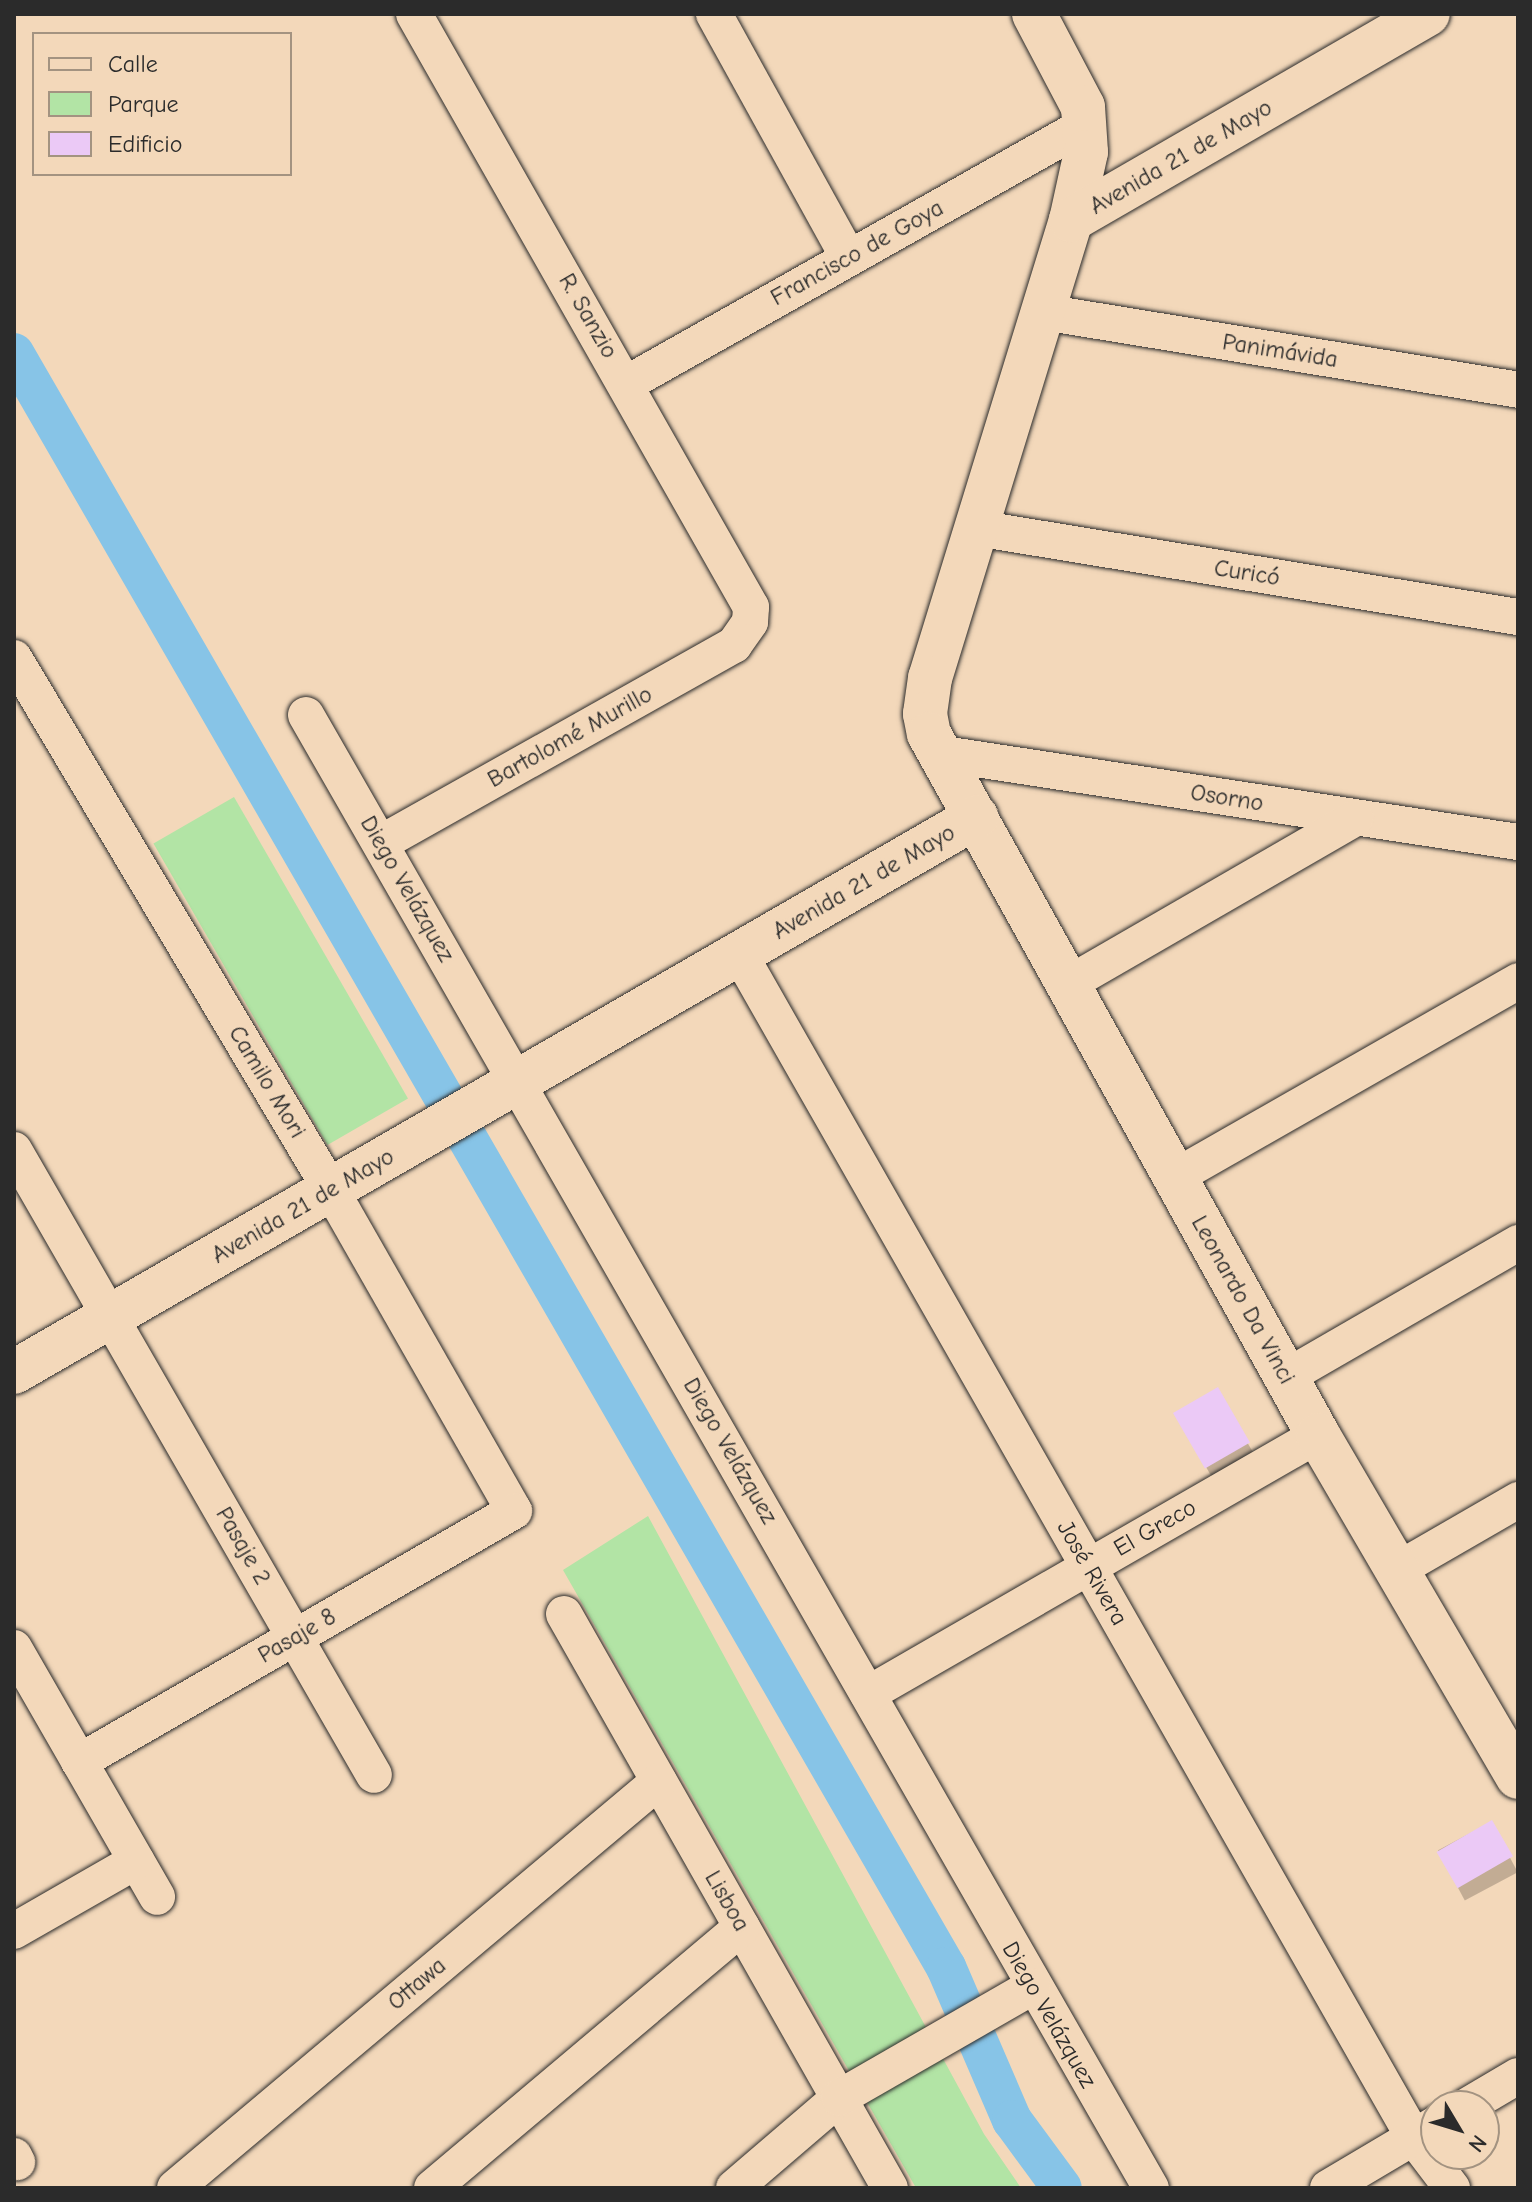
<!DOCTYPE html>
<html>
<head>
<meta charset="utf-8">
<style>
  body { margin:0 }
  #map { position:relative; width:1532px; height:2202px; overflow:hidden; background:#f3d8ba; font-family:"Comic Neue",sans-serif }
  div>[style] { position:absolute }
  .green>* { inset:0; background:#b2e4a5; transform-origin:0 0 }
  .shadow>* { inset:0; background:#0003; transform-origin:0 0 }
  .canal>* { height:40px; margin:-20px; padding:0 20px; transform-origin:20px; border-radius:20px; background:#87c4e7 }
  .building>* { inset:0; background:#ebc9f6; transform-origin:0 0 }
  .roads { filter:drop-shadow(0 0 2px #2b2b2b) drop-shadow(0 0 2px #2b2b2b) }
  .minor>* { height:36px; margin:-18px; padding:0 18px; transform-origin:18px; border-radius:18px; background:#f3d8ba }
  .tertiary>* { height:44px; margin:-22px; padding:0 22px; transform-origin:22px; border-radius:22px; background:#f3d8ba }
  span { translate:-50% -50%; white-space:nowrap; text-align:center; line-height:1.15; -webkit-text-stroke:6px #f3d8ba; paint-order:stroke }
  .street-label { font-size:24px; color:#2b2b2b }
  .frame { position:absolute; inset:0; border:16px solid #2b2b2b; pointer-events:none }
  .legend { position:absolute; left:32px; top:32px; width:260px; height:144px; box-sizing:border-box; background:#f3d8ba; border:2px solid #a39381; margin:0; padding:10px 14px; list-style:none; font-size:24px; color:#2b2b2b }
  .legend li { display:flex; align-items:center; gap:16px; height:40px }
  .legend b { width:40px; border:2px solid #a39381 }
  .north { position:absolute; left:1420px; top:2090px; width:80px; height:80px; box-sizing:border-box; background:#f3d8ba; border:2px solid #a39381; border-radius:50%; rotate:128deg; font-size:22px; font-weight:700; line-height:32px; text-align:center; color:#2b2b2b }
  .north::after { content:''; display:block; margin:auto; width:28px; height:36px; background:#2b2b2b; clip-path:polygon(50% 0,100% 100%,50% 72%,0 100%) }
</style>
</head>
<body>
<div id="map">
  <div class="green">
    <i style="left:234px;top:797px;width:348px;height:93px;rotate:60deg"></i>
    <i style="clip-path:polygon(648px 1516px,984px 2134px,1021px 2188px,916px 2188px,563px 1570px)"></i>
  </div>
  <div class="shadow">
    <i style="left:1217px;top:1390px;width:78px;height:48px;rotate:60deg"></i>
    <i style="left:1491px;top:1822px;width:57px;height:60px;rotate:62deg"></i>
  </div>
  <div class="canal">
    <i style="left:14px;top:353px;width:1864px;rotate:60deg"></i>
    <i style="left:946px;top:1967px;width:167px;rotate:66.7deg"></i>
    <i style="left:1012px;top:2120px;width:84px;rotate:53.7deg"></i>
  </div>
  <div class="building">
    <i style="left:1218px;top:1387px;width:64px;height:52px;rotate:60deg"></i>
    <i style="left:1492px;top:1820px;width:42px;height:64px;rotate:60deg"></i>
  </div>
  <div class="roads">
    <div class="minor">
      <i style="left:714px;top:14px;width:277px;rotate:61.1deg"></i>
      <i style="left:1043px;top:312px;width:481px;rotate:9.3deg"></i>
      <i style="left:626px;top:384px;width:529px;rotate:-29.42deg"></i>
      <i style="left:976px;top:528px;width:549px;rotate:9.33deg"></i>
      <i style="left:14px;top:658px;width:619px;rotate:59.21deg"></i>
      <i style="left:331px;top:1190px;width:369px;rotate:60.3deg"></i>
      <i style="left:514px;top:1511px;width:502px;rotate:150.01deg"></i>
      <i style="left:306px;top:715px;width:1698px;rotate:60.16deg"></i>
      <i style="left:937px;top:753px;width:588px;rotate:8.71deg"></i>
      <i style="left:381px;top:843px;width:405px;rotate:-29.3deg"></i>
      <i style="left:734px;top:645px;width:28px;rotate:-55deg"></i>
      <i style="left:750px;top:622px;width:15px;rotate:-86deg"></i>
      <i style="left:751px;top:607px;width:682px;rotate:-119.61deg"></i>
      <i style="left:739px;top:953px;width:1364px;rotate:60.33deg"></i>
      <i style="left:1414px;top:2138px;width:63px;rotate:52.8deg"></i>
      <i style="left:1068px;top:984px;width:332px;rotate:-30deg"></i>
      <i style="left:14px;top:1150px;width:721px;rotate:60.06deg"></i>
      <i style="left:1175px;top:1177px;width:395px;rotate:-29.7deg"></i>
      <i style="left:1286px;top:1377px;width:268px;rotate:-30deg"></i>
      <i style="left:1397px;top:1570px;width:140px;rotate:-30deg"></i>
      <i style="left:564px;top:1614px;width:660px;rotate:60.41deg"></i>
      <i style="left:14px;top:1648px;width:287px;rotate:60.1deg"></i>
      <i style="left:868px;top:1694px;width:519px;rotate:-29.92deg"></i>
      <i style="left:14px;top:1931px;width:141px;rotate:-29.8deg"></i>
      <i style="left:1467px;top:2106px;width:59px;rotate:-30.5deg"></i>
      <i style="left:14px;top:2156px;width:7px;rotate:63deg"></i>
      <i style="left:175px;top:2188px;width:632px;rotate:-40.06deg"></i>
      <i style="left:432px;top:2188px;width:405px;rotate:-40.1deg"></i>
      <i style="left:734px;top:2188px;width:138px;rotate:-40.6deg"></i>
      <i style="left:839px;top:2098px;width:223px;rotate:-29.9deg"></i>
      <i style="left:1328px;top:2188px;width:126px;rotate:-30.7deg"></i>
    </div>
    <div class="tertiary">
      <i style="left:1034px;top:14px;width:105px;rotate:62.2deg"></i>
      <i style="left:1083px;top:107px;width:45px;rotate:86.2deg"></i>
      <i style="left:1086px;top:152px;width:70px;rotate:102.4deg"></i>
      <i style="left:1071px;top:220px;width:479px;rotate:107.1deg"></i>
      <i style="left:930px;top:678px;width:36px;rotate:98deg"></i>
      <i style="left:925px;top:714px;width:20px;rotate:79deg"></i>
      <i style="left:929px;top:734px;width:802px;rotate:60.97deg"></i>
      <i style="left:1318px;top:1435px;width:396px;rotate:59.7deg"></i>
      <i style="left:1071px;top:220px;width:412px;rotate:-30deg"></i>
      <i style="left:14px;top:1372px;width:1111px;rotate:-29.98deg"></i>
    </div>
  </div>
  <div class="street-label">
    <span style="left:1181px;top:157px;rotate:-30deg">Avenida 21 de Mayo</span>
    <span style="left:857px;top:253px;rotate:-29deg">Francisco de Goya</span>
    <span style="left:588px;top:316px;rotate:60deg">R. Sanzio</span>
    <span style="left:1280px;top:351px;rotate:9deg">Panimávida</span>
    <span style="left:1247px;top:573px;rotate:9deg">Curicó</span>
    <span style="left:570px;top:737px;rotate:-29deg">Bartolomé Murillo</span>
    <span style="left:1227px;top:798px;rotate:9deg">Osorno</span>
    <span style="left:864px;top:882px;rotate:-30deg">Avenida 21 de Mayo</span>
    <span style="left:407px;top:889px;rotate:60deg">Diego Velázquez</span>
    <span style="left:267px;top:1082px;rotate:59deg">Camilo Mori</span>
    <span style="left:303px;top:1206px;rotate:-30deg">Avenida 21 de Mayo</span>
    <span style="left:1243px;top:1300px;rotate:61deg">Leonardo Da Vinci</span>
    <span style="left:730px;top:1451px;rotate:60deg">Diego Velázquez</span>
    <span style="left:1155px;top:1528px;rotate:-30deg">El Greco</span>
    <span style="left:243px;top:1546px;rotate:60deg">Pasaje 2</span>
    <span style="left:1092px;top:1573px;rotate:60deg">José Rivera</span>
    <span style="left:297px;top:1636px;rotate:-30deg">Pasaje 8</span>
    <span style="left:727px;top:1901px;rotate:60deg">Lisboa</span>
    <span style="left:417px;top:1984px;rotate:-40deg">Ottawa</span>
    <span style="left:1049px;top:2015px;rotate:60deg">Diego Velázquez</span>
  </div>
  <div class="frame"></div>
  <ul class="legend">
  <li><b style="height:10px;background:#f3d8ba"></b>Calle</li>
  <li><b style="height:22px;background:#b2e4a5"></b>Parque</li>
  <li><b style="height:22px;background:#ebc9f6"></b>Edificio</li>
  </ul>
  <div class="north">N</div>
</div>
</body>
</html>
